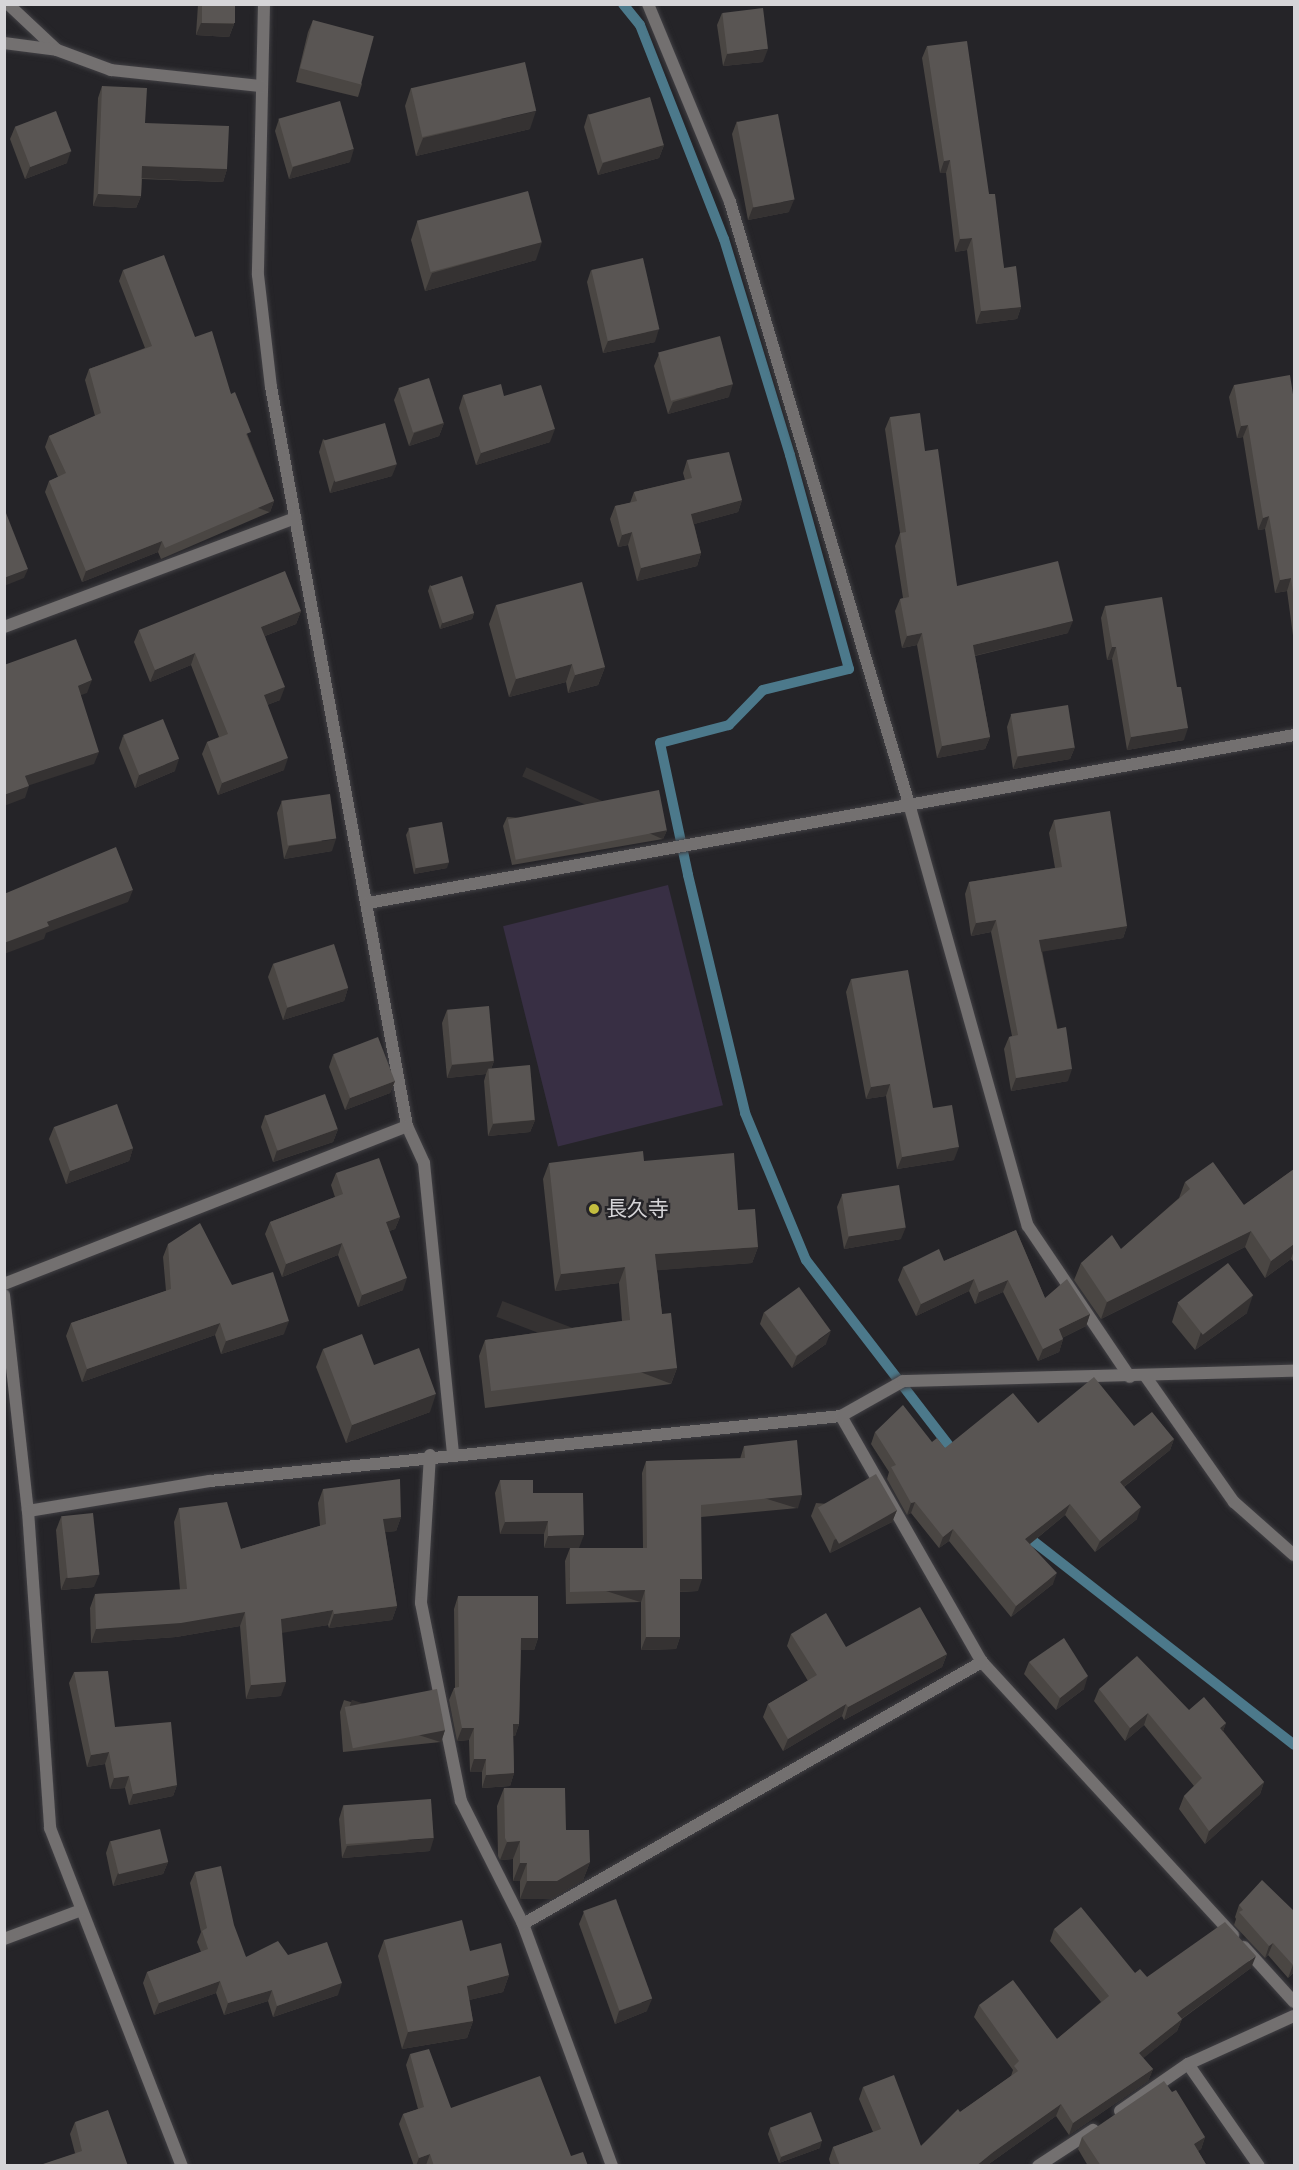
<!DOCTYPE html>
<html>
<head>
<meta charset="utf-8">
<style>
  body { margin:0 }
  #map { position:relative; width:1299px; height:2170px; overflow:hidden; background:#252428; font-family:Poppins,"Noto Sans JP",sans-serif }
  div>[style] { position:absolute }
  .green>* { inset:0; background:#382f44; transform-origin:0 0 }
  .stream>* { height:10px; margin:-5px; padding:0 5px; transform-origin:5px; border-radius:5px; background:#4c798b }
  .roads { filter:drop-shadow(0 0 2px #414044) drop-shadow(0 0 2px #414044) }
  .minor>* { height:12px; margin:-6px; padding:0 6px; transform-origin:6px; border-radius:6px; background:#737070 }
  .wall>* { inset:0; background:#4a4643 }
  .shaded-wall>* { inset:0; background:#353232; transform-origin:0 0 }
  .building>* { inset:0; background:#595553; transform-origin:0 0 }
  .dots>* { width:16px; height:16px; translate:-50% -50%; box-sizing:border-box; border:3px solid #252428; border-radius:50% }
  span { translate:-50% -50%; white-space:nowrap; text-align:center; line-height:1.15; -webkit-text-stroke:5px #252428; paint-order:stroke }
  .poi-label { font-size:21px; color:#d6d5d8 }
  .left { translate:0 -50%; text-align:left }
  .frame { position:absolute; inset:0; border:6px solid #d6d5d8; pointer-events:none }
</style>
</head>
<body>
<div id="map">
  <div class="green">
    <i style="left:668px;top:885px;width:227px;height:170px;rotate:76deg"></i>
  </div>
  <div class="stream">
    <i style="left:623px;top:4px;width:27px;rotate:51deg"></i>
    <i style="left:640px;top:25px;width:230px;rotate:68.6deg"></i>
    <i style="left:724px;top:239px;width:226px;rotate:73deg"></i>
    <i style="left:790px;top:455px;width:222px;rotate:74.6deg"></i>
    <i style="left:849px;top:669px;width:89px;rotate:166.3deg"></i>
    <i style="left:763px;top:690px;width:49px;rotate:134.2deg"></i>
    <i style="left:729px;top:725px;width:71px;rotate:165.4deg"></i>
    <i style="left:660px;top:743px;width:135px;rotate:78deg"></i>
    <i style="left:688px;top:875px;width:245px;rotate:76.5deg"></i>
    <i style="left:745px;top:1113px;width:159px;rotate:67.5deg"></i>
    <i style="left:806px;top:1260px;width:246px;rotate:52.4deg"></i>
    <i style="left:1023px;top:1533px;width:344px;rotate:38deg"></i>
  </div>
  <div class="roads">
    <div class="minor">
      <i style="left:8px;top:4px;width:67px;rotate:43.2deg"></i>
      <i style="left:264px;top:4px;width:271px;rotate:91.3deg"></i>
      <i style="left:258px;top:275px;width:113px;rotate:83.4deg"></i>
      <i style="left:271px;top:387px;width:751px;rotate:79.57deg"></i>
      <i style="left:407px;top:1126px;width:41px;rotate:65.3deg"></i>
      <i style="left:424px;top:1163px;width:291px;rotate:84.3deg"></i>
      <i style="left:648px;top:4px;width:214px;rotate:67.5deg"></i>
      <i style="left:730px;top:202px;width:628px;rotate:73.44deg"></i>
      <i style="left:909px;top:804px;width:438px;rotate:74.3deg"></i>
      <i style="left:1028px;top:1226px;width:182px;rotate:56deg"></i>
      <i style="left:4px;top:43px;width:53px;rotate:7.5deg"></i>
      <i style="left:57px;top:50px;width:58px;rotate:20.3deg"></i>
      <i style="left:111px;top:70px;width:151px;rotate:6.1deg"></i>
      <i style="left:4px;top:627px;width:311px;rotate:-20.5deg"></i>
      <i style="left:368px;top:903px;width:941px;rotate:-10.28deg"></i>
      <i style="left:4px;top:1284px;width:433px;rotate:-21.4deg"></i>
      <i style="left:4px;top:1295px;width:217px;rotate:83.7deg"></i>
      <i style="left:28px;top:1511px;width:318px;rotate:86deg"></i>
      <i style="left:50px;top:1828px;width:363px;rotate:68.7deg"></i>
      <i style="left:1146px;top:1377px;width:153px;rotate:54.9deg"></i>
      <i style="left:1234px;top:1502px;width:80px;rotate:41.5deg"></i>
      <i style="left:841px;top:1416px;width:284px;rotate:60.2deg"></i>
      <i style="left:982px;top:1662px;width:371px;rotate:47.4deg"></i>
      <i style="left:430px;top:1455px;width:148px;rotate:93.5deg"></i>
      <i style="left:421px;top:1603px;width:202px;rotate:78.6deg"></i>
      <i style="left:461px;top:1801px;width:138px;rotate:63.2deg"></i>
      <i style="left:523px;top:1924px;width:258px;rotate:69.8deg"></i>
      <i style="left:28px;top:1511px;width:184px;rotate:-9.4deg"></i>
      <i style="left:210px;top:1481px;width:634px;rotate:-5.88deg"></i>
      <i style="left:841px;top:1416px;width:71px;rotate:-29.4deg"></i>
      <i style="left:903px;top:1381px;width:391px;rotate:-1.5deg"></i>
      <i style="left:523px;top:1924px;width:529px;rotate:-29.72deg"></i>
      <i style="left:4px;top:1939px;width:82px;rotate:-20.6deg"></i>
      <i style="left:1244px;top:1947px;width:74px;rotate:47.7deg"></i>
      <i style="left:1188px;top:2064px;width:124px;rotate:55.2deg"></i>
      <i style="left:1120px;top:2111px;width:83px;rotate:-34.7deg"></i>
      <i style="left:1188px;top:2064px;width:116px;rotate:-24.4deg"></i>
      <i style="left:1038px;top:2166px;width:66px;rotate:-33.2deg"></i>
    </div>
  </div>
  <div class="wall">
    <i style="clip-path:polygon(198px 4px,235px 4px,234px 24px,229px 37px,196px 35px)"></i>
    <i style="clip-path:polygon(722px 13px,763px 62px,723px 66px,717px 25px)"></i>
    <i style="clip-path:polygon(313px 20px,362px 84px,358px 97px,296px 82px,308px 32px)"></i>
    <i style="clip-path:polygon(927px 46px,989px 194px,1004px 268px,1021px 307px,1017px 319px,976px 324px,967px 250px,955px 252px,946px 173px,940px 173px,922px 58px)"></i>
    <i style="clip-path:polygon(102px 86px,145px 123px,227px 169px,223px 182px,142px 179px,141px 196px,136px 208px,93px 206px,98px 98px)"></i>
    <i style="clip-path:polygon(411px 88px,530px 129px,416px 156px,405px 106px)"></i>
    <i style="clip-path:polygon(588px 114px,664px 145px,659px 158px,598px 175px,584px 127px)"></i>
    <i style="clip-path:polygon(279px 119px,350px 162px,289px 179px,275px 131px)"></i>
    <i style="clip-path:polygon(737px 121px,789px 212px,748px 220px,732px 134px)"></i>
    <i style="clip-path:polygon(15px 127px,67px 163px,25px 179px,10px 139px)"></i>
    <i style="clip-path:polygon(417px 222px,536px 260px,425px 291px,411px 240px)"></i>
    <i style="clip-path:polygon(123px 270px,195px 337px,231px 394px,274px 501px,270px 512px,161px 559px,158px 552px,82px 582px,45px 492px,49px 481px,58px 477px,45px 447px,49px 436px,95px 416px,85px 380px,89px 369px,145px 348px,119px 281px)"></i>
    <i style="clip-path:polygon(591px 270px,655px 342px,603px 353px,587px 282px)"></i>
    <i style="clip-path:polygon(659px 354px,729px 397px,668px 414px,654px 366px)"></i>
    <i style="clip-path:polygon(1234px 385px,1294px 401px,1294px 643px,1287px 591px,1275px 593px,1265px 529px,1258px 530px,1243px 437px,1237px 438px,1229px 397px)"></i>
    <i style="clip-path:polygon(399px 388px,444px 423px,439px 436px,409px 446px,394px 400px)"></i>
    <i style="clip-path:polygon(463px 395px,504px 396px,550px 442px,476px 465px,459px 408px)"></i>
    <i style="clip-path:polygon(890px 417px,925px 451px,957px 586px,1068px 633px,975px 656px,990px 737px,985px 749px,937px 758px,917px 645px,902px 648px,895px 611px,900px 599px,903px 598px,895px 546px,900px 533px,885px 429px)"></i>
    <i style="clip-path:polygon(323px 439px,392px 476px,330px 493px,319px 452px)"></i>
    <i style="clip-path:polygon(687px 460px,742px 500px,738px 512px,694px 524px,701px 553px,697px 566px,637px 581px,628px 545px,618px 547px,610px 519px,615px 506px,630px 503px,634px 492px,685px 480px,683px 473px)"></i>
    <i style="clip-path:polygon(430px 585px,474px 613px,472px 619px,440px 629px,428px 591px)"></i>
    <i style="clip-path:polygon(496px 605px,605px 667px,598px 685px,568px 693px,566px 682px,509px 697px,489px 624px)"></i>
    <i style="clip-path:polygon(1105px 606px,1184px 740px,1127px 750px,1112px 659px,1107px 660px,1101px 618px)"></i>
    <i style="clip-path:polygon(301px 611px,296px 624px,265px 636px,280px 700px,267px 705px,284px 770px,218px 795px,202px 754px,207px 742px,219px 737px,191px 665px,150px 682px,134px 642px,139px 630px)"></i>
    <i style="clip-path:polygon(1011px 715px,1075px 747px,1070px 759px,1013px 769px,1007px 727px)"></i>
    <i style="clip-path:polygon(123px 736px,175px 771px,135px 788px,119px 748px)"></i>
    <i style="clip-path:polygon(282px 801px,332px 851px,284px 859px,277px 813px)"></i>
    <i style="clip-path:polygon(507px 817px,667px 830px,663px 839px,512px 865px,503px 826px)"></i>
    <i style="clip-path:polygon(1054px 820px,1127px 926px,1123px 938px,1042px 951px,1068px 1081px,1011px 1091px,1004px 1049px,1009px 1037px,1012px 1036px,991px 932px,971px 936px,965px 894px,969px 882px,1055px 868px,1049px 833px)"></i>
    <i style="clip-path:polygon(409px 829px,447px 868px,414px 874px,406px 835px)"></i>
    <i style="clip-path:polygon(273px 964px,348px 988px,344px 1001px,283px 1020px,268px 977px)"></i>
    <i style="clip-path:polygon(851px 979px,954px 1160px,897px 1169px,886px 1096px,866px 1099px,846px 992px)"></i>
    <i style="clip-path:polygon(447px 1010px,494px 1061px,491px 1069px,535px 1120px,530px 1132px,488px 1136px,484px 1081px,486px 1074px,447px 1078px,442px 1023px)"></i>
    <i style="clip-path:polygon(333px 1055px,395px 1081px,390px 1093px,345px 1110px,329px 1067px)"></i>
    <i style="clip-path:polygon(265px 1115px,338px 1129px,333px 1142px,273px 1162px,261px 1127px)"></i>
    <i style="clip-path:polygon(54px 1127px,133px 1148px,129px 1161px,66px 1184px,49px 1139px)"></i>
    <i style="clip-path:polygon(644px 1161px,738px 1210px,758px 1247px,752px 1263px,657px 1270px,662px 1314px,677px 1368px,671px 1384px,485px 1408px,479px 1356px,485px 1340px,622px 1321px,619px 1283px,555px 1291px,543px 1179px,549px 1163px)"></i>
    <i style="clip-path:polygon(1294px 1169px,1294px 1263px,1291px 1259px,1265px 1278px,1245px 1247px,1101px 1319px,1074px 1280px,1081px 1263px,1121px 1249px,1179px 1198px,1185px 1182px,1244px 1205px)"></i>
    <i style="clip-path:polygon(336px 1173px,400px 1217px,395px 1229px,389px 1231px,403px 1290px,358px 1307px,338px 1255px,282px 1277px,265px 1234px,270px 1222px,335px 1197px,331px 1185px)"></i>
    <i style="clip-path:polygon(842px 1195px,901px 1239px,844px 1249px,837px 1207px)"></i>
    <i style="clip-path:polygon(1016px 1230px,1045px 1298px,1090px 1314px,1086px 1326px,1062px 1338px,1063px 1339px,1059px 1352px,1038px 1361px,1003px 1292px,975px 1304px,969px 1291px,916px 1316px,898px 1280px,903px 1267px,944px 1261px)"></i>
    <i style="clip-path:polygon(168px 1244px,232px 1285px,284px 1334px,221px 1354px,215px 1335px,82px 1382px,66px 1336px,71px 1323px,166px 1291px,163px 1257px)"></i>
    <i style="clip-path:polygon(1178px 1303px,1247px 1313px,1195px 1350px,1172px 1322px)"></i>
    <i style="clip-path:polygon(764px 1312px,826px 1344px,792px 1368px,760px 1324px)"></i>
    <i style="clip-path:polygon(323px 1349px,374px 1365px,430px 1412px,346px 1443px,316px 1367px)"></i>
    <i style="clip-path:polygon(1038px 1423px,1134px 1426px,1174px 1439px,1170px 1450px,1124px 1487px,1137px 1519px,1095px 1552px,1065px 1515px,1030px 1544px,1053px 1584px,1011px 1617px,949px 1541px,939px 1548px,911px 1513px,907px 1515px,887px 1479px,889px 1472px,871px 1444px,875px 1432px,932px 1442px,945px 1448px)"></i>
    <i style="clip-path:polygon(744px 1446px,798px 1508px,701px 1517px,698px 1591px,680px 1592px,680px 1637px,676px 1649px,641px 1650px,641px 1602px,566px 1604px,565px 1561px,570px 1548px,643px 1548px,642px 1473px,646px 1461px,740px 1459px)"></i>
    <i style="clip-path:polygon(500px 1480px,533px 1493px,583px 1493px,544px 1548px,544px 1534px,500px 1534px,495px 1493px)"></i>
    <i style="clip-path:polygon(323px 1489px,401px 1517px,396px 1531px,385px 1532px,397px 1606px,392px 1620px,329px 1628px,328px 1625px,282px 1632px,281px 1696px,246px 1699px,240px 1626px,176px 1637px,91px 1643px,90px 1608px,95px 1594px,180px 1590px,174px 1522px,179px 1508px,241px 1549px,320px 1526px,318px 1503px)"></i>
    <i style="clip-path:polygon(816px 1503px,897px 1510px,892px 1522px,830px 1553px,811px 1516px)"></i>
    <i style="clip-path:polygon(61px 1517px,94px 1587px,61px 1590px,56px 1530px)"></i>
    <i style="clip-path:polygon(458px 1596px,538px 1638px,534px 1650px,521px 1650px,519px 1724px,515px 1736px,513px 1736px,514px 1773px,510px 1786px,482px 1788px,482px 1772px,470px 1772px,469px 1740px,457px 1741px,449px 1700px,454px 1688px,455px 1688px,454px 1609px)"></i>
    <i style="clip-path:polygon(791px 1634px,846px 1647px,947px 1654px,942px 1667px,844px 1720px,842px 1716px,783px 1751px,763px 1717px,768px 1704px,808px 1681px,787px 1646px)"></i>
    <i style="clip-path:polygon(1029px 1662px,1084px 1689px,1056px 1710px,1024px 1674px)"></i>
    <i style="clip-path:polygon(74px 1672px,115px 1727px,177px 1785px,173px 1796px,129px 1805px,125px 1788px,110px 1789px,105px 1764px,87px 1767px,69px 1683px)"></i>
    <i style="clip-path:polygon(1099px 1689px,1189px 1710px,1226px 1723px,1223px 1731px,1264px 1782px,1260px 1794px,1205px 1844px,1179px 1809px,1184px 1796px,1194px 1786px,1144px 1725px,1125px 1741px,1094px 1701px)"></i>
    <i style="clip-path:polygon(344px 1700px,445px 1730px,441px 1742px,343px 1752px,340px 1712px)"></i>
    <i style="clip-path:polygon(504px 1788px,566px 1830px,590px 1862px,583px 1880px,551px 1899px,520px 1899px,520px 1881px,513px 1881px,513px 1859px,500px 1860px,498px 1856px,497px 1806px)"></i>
    <i style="clip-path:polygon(343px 1806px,430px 1851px,342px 1858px,339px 1819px)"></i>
    <i style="clip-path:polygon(110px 1841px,168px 1862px,163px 1874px,113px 1886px,106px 1853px)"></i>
    <i style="clip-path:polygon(195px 1872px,246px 1957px,288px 1955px,338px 1995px,273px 2017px,268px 2001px,224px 2015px,216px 1993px,154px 2015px,143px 1983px,147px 1972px,201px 1952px,197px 1942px,201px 1932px,190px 1883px)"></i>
    <i style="clip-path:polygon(1239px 1905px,1294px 1911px,1294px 1972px,1288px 1978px,1268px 1955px,1265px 1958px,1234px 1925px,1236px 1919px,1235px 1917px)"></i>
    <i style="clip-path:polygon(584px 1912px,647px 2011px,615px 2024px,579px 1924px)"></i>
    <i style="clip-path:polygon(1054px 1929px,1135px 1973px,1147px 1977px,1251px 1968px,1182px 2019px,1177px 2031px,1143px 2058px,1153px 2069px,1148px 2081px,1069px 2135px,1056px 2116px,986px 2166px,831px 2166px,829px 2159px,833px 2147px,873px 2132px,859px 2099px,863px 2087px,921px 2146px,960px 2112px,1011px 2076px,1013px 2070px,974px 2017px,979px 2005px,1057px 2039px,1101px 2002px,1050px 1941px)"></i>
    <i style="clip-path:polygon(384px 1940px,470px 1951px,509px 1975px,503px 1992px,469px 2000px,473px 2021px,467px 2038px,402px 2049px,378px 1956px)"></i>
    <i style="clip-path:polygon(410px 2054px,451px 2108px,571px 2156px,588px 2166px,427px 2166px,426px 2165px,414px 2166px,399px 2124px,403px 2114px,418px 2109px,406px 2065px)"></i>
    <i style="clip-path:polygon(75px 2122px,128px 2166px,75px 2153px,70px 2134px)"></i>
    <i style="clip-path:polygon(770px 2128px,820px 2148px,779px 2163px,768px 2134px)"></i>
    <i style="clip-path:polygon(1082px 2137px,1205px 2137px,1201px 2149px,1198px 2151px,1207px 2166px,1088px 2166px,1078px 2149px)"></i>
  </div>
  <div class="shaded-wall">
    <i style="clip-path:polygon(201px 23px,234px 24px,229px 37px,196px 35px)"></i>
    <i style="clip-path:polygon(768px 49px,763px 62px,723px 66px,727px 54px)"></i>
    <i style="clip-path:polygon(536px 111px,530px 129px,416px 156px,423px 138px)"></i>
    <i style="clip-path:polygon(664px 145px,659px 158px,598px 175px,603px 163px)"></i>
    <i style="clip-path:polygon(354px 149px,350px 162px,289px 179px,293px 167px)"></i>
    <i style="clip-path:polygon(71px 151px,67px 163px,25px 179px,30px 167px)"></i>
    <i style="clip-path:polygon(950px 160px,946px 173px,940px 173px,944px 161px)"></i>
    <i style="clip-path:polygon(142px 166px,227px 169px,223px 182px,138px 178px)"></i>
    <i style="clip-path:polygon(98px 194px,141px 196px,136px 208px,93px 206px)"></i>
    <i style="clip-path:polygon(794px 200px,789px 212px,748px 220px,753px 207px)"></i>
    <i style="clip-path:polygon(972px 238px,967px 250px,955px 252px,960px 239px)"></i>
    <i style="clip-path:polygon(542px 242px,536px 260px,425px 291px,432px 273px)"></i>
    <i style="clip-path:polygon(1021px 307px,1017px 319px,976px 324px,981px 311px)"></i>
    <i style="clip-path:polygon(659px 329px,655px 342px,603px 353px,608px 341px)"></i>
    <i style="clip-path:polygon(733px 384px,729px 397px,668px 414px,673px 402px)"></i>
    <i style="clip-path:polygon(444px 423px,439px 436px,409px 446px,414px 433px)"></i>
    <i style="clip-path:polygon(1248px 425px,1243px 437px,1237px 438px,1241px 426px)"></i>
    <i style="clip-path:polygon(555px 429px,550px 442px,476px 465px,481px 453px)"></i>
    <i style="clip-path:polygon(397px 464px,392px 476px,330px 493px,334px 481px)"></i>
    <i style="clip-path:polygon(742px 500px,738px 512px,687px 526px,691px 514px)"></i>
    <i style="left:274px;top:501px;width:12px;height:119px;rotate:110deg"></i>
    <i style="clip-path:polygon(1269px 516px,1265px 529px,1258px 530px,1263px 518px)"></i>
    <i style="clip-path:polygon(632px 532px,628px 545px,618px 547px,622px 535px)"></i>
    <i style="clip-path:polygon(162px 541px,158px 552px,82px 582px,86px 571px)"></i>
    <i style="clip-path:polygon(701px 553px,697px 566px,637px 581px,641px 568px)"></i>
    <i style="clip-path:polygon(28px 569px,24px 578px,4px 586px,4px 578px)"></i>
    <i style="clip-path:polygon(1291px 578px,1287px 591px,1275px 593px,1280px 580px)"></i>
    <i style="clip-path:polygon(301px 611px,296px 624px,257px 639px,261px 627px)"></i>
    <i style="clip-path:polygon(474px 613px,472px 619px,440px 629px,442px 623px)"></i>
    <i style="clip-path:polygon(1073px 621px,1068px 633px,969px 657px,973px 645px)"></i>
    <i style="clip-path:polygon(922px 633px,917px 645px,902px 648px,907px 636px)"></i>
    <i style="clip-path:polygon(1112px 647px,1116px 647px,1112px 659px,1107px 660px)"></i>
    <i style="clip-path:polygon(195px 653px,191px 665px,150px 682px,155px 670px)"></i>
    <i style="clip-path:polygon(572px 664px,566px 682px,509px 697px,516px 679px)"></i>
    <i style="clip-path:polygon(605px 667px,598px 685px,568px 693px,575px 675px)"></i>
    <i style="clip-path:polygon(92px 680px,87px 693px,73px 698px,78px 686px)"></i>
    <i style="clip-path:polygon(285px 687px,280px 700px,259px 708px,264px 695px)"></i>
    <i style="clip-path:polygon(1188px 728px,1184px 740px,1127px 750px,1131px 737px)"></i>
    <i style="clip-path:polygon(990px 737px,985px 749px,937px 758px,942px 746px)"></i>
    <i style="clip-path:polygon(1075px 747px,1070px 759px,1013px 769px,1018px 756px)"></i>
    <i style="clip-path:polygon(99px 752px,94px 764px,21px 788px,25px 776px)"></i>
    <i style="clip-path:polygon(288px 758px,284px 770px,218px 795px,222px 783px)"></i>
    <i style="clip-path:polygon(179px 759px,175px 771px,135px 788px,139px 775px)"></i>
    <i style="clip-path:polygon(29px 786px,25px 798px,4px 806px,4px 795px)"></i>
    <i style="left:667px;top:830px;width:10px;height:154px;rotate:114deg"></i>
    <i style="clip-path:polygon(336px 839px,332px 851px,284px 859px,289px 846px)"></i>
    <i style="clip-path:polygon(449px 862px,447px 868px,414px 874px,416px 867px)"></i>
    <i style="clip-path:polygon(133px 890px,128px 902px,46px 933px,44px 939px,4px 954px,4px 943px,47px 922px)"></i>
    <i style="clip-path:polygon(996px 920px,991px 932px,971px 936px,976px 923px)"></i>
    <i style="clip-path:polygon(1127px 926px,1123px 938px,1035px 953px,1039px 940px)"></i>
    <i style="clip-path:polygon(348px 988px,344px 1001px,283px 1020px,287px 1008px)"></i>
    <i style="clip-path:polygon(494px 1061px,489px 1074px,488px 1069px,486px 1074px,447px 1078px,452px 1065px)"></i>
    <i style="clip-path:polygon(1072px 1069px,1068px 1081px,1011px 1091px,1016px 1078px)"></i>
    <i style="clip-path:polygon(395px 1081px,390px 1093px,345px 1110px,350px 1098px)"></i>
    <i style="clip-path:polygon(890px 1084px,886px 1096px,866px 1099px,871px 1087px)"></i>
    <i style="clip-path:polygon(535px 1120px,530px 1132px,488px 1136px,493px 1124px)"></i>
    <i style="clip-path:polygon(338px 1129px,333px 1142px,273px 1162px,277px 1150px)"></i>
    <i style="clip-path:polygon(959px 1147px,954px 1160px,897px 1169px,902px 1157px)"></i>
    <i style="clip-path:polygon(133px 1148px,129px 1161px,66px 1184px,70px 1171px)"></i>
    <i style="clip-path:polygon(400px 1217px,395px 1229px,381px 1234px,386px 1222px)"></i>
    <i style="clip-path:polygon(906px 1227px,901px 1239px,844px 1249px,849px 1236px)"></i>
    <i style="clip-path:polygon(1251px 1231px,1245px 1247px,1101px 1319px,1107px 1302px)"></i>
    <i style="clip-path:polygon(342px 1243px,338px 1255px,282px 1277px,286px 1264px)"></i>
    <i style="clip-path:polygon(1294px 1244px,1294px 1250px,1291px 1259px,1265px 1278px,1271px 1261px)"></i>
    <i style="clip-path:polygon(758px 1247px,752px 1263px,649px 1271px,655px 1254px)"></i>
    <i style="clip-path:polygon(625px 1267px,619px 1283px,555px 1291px,561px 1274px)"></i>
    <i style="clip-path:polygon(407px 1278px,403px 1290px,358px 1307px,362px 1295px)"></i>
    <i style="clip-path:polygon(974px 1279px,969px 1291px,916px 1316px,921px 1304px)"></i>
    <i style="clip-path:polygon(1008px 1280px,1003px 1292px,975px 1304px,979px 1292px)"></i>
    <i style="clip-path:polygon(1253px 1295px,1247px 1313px,1195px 1350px,1201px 1332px)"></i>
    <i style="clip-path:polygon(1090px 1314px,1086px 1326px,1054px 1342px,1059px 1329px)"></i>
    <i style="clip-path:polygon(289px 1321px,284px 1334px,221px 1354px,226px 1341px)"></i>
    <i style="clip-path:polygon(220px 1323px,215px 1335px,82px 1382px,87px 1369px)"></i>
    <i style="clip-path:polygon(831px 1331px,826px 1344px,792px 1368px,797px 1356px)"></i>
    <i style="clip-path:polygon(1063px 1339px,1059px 1352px,1038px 1361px,1043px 1349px)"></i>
    <i style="left:677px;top:1368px;width:17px;height:187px;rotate:111deg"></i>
    <i style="clip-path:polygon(436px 1394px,430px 1412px,346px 1443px,352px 1425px)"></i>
    <i style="clip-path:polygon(1174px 1439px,1170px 1450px,1116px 1493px,1120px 1482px)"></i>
    <i style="left:802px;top:1495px;width:14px;height:101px;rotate:107deg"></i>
    <i style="clip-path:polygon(915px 1502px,911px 1513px,907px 1515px,911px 1503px)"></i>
    <i style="clip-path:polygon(1070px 1504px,1065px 1515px,1021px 1551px,1025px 1539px)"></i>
    <i style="clip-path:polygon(1141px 1507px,1137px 1519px,1095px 1552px,1100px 1541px)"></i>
    <i style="clip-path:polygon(897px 1510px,892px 1522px,830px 1553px,834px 1540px)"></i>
    <i style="clip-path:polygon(401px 1517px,396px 1531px,378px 1533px,383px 1519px)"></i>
    <i style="clip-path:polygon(548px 1521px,544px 1534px,500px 1534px,505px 1522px)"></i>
    <i style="clip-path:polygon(953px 1529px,949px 1541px,939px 1548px,943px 1537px)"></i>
    <i style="clip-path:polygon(584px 1535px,579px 1548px,544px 1548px,548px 1536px)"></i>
    <i style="clip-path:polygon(1057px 1573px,1053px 1584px,1011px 1617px,1016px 1606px)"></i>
    <i style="clip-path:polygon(99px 1575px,94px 1587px,61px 1590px,66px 1578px)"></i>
    <i style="clip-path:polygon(680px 1579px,702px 1579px,698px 1591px,675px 1592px)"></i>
    <i style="left:645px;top:1590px;width:13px;height:75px;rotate:108deg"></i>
    <i style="clip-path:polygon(397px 1606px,392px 1620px,329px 1628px,334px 1614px)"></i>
    <i style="clip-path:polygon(333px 1610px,328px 1625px,276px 1634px,281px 1619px)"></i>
    <i style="clip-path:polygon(245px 1612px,240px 1626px,176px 1637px,91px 1643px,96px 1629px)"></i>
    <i style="clip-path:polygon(646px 1637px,680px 1637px,676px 1649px,641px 1650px)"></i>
    <i style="clip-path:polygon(521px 1638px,538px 1638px,534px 1650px,517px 1650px)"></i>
    <i style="clip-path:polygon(947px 1654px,942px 1667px,844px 1720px,848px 1707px)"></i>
    <i style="clip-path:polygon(1088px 1676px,1084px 1689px,1056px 1710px,1060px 1698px)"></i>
    <i style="clip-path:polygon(286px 1682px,281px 1696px,246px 1699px,251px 1685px)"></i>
    <i style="clip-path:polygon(846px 1704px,842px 1716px,783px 1751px,788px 1739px)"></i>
    <i style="clip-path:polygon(1148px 1713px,1144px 1725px,1125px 1741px,1130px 1728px)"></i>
    <i style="clip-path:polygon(1226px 1723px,1221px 1736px,1220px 1728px)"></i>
    <i style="clip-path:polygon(513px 1724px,519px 1724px,515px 1736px,509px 1736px)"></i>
    <i style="clip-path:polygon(462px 1728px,474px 1728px,469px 1740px,457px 1741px)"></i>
    <i style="left:445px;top:1730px;width:13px;height:98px;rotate:108deg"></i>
    <i style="clip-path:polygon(109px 1752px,105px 1764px,87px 1767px,91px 1755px)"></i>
    <i style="clip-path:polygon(474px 1759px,486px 1759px,482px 1772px,470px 1772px)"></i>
    <i style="clip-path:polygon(514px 1773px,510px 1786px,482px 1788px,486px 1775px)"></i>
    <i style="clip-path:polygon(129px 1776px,125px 1788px,110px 1789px,114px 1778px)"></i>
    <i style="clip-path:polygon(1264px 1782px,1260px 1794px,1205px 1844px,1209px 1831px)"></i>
    <i style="clip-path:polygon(177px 1785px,173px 1796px,129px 1805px,133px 1794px)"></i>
    <i style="clip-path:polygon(434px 1838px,430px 1851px,342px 1858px,347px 1846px)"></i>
    <i style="clip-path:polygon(520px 1841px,513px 1859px,500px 1860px,507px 1842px)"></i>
    <i style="clip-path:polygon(168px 1862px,163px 1874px,113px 1886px,118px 1873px)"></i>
    <i style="clip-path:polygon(590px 1862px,583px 1880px,551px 1899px,520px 1899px,527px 1881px)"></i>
    <i style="clip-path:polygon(520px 1863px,527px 1863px,520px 1881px,513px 1881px)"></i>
    <i style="clip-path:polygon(1273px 1943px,1268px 1955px,1265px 1958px,1269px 1946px)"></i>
    <i style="clip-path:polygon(1256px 1956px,1251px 1968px,1173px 2025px,1177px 2013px)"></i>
    <i style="clip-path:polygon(1294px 1964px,1294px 1972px,1288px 1978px,1293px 1965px)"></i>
    <i style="clip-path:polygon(509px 1975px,503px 1992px,461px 2002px,467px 1986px)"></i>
    <i style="clip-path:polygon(220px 1981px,216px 1993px,154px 2015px,159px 2003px)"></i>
    <i style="clip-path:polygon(342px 1983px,338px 1995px,273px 2017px,277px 2006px)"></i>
    <i style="clip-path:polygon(272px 1990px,268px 2001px,224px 2015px,228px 2003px)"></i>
    <i style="clip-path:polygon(652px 1999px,647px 2011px,615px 2024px,619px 2011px)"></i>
    <i style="clip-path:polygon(1182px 2019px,1177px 2031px,1135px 2065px,1139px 2053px)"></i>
    <i style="clip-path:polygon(473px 2021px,467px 2038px,402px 2049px,408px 2032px)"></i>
    <i style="clip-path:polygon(1153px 2069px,1148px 2081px,1069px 2135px,1073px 2123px)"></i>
    <i style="clip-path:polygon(1061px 2104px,1056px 2116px,986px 2166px,976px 2166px,992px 2153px)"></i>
    <i style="clip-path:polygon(1205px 2137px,1201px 2149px,1189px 2157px,1194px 2144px)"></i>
    <i style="clip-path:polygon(822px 2141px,820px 2148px,779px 2163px,781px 2157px)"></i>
    <i style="clip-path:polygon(430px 2154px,426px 2165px,416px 2166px,419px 2158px)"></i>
  </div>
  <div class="building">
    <i style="left:202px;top:4px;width:33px;height:19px"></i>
    <i style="left:763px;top:8px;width:41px;height:41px;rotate:83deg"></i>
    <i style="left:313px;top:20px;width:63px;height:50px;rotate:15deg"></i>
    <i style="clip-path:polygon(967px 41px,989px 194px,995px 194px,1004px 268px,1016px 266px,1021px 307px,981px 311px,972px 238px,960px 239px,950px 160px,944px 161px,927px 46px)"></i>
    <i style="left:525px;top:62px;width:50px;height:117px;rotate:77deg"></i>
    <i style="clip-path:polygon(102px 86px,147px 88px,145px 123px,229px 126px,227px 169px,142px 166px,141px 196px,98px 194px)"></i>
    <i style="left:650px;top:97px;width:50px;height:64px;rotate:74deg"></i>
    <i style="left:340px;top:101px;width:50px;height:64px;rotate:74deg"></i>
    <i style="left:56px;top:111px;width:43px;height:44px;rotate:69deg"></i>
    <i style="left:778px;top:114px;width:87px;height:42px;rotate:79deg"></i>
    <i style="left:528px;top:191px;width:53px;height:115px;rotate:75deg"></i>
    <i style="clip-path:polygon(164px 255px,195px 337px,212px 331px,231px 394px,235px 392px,251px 432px,246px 434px,274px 501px,165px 548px,162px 541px,86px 571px,49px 481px,66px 473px,49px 436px,101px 413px,89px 369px,152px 346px,123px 270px)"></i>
    <i style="left:643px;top:258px;width:73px;height:53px;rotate:77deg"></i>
    <i style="left:720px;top:336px;width:50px;height:64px;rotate:75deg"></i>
    <i style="clip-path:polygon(1290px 375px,1294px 401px,1294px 601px,1291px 578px,1280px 580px,1269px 516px,1263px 518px,1248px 425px,1241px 426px,1234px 385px)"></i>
    <i style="left:429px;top:378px;width:47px;height:32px;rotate:72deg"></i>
    <i style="clip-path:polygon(501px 384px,504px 396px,541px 385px,555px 429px,481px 453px,463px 395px)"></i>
    <i style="clip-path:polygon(920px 413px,925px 451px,938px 449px,957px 586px,1058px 561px,1073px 621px,973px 645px,990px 737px,942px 746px,922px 633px,907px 636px,900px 599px,909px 597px,900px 533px,906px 532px,890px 417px)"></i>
    <i style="left:385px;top:423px;width:43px;height:64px;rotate:74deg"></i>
    <i style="clip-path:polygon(729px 452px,742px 500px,691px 514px,701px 553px,641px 568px,632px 532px,622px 535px,615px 506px,637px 501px,634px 492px,692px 478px,687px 460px)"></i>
    <i style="clip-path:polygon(4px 508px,28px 569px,4px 578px)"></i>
    <i style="clip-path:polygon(285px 571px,301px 611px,261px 627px,285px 687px,264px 695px,288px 758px,222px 783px,207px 742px,228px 734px,195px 653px,155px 670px,139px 630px)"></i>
    <i style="left:462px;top:576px;width:39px;height:33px;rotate:72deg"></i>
    <i style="clip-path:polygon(582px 582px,605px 667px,575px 675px,572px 664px,516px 679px,496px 605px)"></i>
    <i style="clip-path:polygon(1162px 597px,1177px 687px,1181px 687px,1188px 728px,1131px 737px,1116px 647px,1112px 647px,1105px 606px)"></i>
    <i style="clip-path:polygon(76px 639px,92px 680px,78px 686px,99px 752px,25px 776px,29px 786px,4px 795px,4px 665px)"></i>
    <i style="left:1068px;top:705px;width:43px;height:58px;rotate:81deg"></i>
    <i style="left:163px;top:719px;width:43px;height:43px;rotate:68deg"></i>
    <i style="left:659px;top:790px;width:41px;height:154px;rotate:79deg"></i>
    <i style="left:330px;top:794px;width:45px;height:49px;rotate:82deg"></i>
    <i style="clip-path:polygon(1110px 811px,1127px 926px,1039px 940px,1057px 1029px,1066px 1027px,1072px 1069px,1016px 1078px,1009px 1037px,1018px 1035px,996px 920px,976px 923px,969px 882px,1062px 867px,1054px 820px)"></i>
    <i style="left:442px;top:822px;width:41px;height:34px;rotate:80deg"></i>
    <i style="clip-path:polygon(116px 847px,133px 890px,47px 922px,49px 926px,4px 943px,4px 894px)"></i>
    <i style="left:334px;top:944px;width:46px;height:64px;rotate:72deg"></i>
    <i style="clip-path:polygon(908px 970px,933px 1108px,952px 1105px,959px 1147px,902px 1157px,890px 1084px,871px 1087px,851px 979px)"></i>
    <i style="left:489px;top:1006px;width:55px;height:42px;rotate:85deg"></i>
    <i style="left:378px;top:1037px;width:47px;height:48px;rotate:69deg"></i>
    <i style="left:530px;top:1065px;width:55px;height:42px;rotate:85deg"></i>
    <i style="left:325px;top:1094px;width:37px;height:64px;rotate:70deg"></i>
    <i style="left:117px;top:1104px;width:47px;height:67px;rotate:70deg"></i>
    <i style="clip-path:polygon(643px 1151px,644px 1161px,734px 1153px,738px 1210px,755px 1209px,758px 1247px,655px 1254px,662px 1314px,671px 1313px,677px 1368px,491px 1391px,485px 1340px,630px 1320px,625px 1267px,561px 1274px,549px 1163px)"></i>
    <i style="clip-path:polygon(379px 1158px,400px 1217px,386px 1222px,407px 1278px,362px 1295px,342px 1243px,286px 1264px,270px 1222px,343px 1194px,336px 1173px)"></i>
    <i style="clip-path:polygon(1213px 1162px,1244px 1205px,1294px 1169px,1294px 1244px,1271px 1261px,1251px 1231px,1107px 1302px,1081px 1263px,1112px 1235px,1121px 1249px,1190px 1189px,1185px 1182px)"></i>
    <i style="left:899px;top:1185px;width:43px;height:58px;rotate:81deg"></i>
    <i style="clip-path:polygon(200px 1223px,232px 1285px,273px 1272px,289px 1321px,226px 1341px,220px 1323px,87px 1369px,71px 1323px,171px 1289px,168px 1244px)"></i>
    <i style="clip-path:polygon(1016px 1230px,1045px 1298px,1067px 1279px,1090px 1314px,1059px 1329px,1063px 1339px,1043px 1349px,1008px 1280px,979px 1292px,974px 1279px,921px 1304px,903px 1267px,939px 1249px,944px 1261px)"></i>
    <i style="left:1228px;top:1263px;width:41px;height:64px;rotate:52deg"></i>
    <i style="left:799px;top:1287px;width:54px;height:43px;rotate:54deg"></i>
    <i style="clip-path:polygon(362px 1334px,374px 1365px,419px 1348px,436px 1394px,352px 1425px,323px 1349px)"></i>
    <i style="clip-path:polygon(1094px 1377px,1134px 1426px,1152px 1412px,1174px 1439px,1120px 1482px,1141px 1507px,1100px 1541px,1070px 1504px,1025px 1539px,1057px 1573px,1016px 1606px,953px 1529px,943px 1537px,915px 1502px,911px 1503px,891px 1467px,896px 1465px,875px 1432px,903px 1405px,932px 1442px,937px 1438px,945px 1448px,1013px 1393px,1038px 1423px)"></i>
    <i style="clip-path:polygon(797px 1440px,802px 1495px,701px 1505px,702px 1579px,680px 1579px,680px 1637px,646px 1637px,645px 1590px,570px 1592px,570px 1548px,647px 1548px,646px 1461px,745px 1458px,744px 1446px)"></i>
    <i style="left:876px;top:1474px;width:42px;height:67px;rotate:60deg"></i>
    <i style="clip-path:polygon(400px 1479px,401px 1517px,383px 1519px,397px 1606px,334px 1614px,333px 1610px,281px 1619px,286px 1682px,251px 1685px,245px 1612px,181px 1623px,96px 1629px,95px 1594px,187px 1589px,179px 1508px,227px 1502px,241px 1549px,326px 1524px,323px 1489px)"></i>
    <i style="clip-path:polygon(500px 1480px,533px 1480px,533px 1493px,583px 1493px,584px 1535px,548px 1536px,548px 1521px,505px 1522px)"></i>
    <i style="left:93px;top:1513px;width:62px;height:32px;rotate:84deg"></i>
    <i style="clip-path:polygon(458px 1596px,538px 1596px,538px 1638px,521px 1638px,519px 1724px,513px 1724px,514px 1773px,486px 1775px,486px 1759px,474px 1759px,474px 1728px,462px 1728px,454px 1688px,459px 1687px)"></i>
    <i style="clip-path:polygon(920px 1607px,947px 1654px,848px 1707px,846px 1704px,788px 1739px,768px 1704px,817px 1675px,791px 1634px,826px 1613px,846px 1647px)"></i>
    <i style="clip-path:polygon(1064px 1638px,1088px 1676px,1060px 1698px,1029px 1662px)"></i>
    <i style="clip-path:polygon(1137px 1656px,1189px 1710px,1204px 1697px,1226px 1723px,1220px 1728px,1264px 1782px,1209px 1831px,1184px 1796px,1202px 1778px,1148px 1713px,1130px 1728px,1099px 1689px)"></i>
    <i style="clip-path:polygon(108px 1671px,115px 1727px,171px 1722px,177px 1785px,133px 1794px,129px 1776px,114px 1778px,109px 1752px,91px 1755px,74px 1672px)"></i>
    <i style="left:437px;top:1689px;width:42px;height:94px;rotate:79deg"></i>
    <i style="clip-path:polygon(504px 1788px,565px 1788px,566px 1830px,589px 1830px,590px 1862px,557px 1881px,527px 1881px,527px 1863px,520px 1863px,520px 1841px,507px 1842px,505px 1838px)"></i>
    <i style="left:431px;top:1799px;width:39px;height:88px;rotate:86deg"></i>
    <i style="left:160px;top:1829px;width:34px;height:51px;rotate:76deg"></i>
    <i style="clip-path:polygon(221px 1866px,234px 1925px,246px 1957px,278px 1941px,288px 1955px,327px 1942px,342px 1983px,277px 2006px,272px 1990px,228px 2003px,220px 1981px,159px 2003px,147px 1972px,208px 1949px,202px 1931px,207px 1928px,195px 1872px)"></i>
    <i style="clip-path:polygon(1262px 1880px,1294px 1911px,1294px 1964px,1293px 1965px,1273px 1943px,1269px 1946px,1239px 1912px,1243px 1910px,1239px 1905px)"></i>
    <i style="left:616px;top:1899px;width:106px;height:35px;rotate:70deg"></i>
    <i style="clip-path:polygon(1081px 1907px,1135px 1973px,1140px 1969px,1147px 1977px,1225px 1922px,1256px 1956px,1177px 2013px,1182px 2019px,1139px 2053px,1153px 2069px,1073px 2123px,1061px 2104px,992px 2153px,976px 2166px,840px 2166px,833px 2147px,881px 2129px,863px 2087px,894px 2075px,921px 2146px,958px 2109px,960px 2112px,1018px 2071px,1014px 2066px,1019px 2061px,979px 2005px,1013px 1980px,1057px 2039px,1109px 1996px,1054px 1929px)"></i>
    <i style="clip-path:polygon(462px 1920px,470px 1951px,501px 1943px,509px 1975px,467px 1986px,473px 2021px,408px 2032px,384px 1940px)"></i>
    <i style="clip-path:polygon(429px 2049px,451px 2108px,540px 2076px,571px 2156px,583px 2152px,588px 2166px,434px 2166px,430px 2154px,419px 2158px,403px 2114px,424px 2107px,410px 2054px)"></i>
    <i style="clip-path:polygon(1164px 2081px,1172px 2092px,1176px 2090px,1205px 2137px,1194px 2144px,1207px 2166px,1101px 2166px,1082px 2137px)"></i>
    <i style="clip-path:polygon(108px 2110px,128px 2166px,37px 2166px,82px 2151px,75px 2122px)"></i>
    <i style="left:811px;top:2112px;width:31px;height:44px;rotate:69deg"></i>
  </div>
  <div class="dots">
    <i style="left:594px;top:1209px;background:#c3bd3f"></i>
  </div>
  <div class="poi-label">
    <span class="left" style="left:606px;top:1209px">長久寺</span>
  </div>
  <div class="frame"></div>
</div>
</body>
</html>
